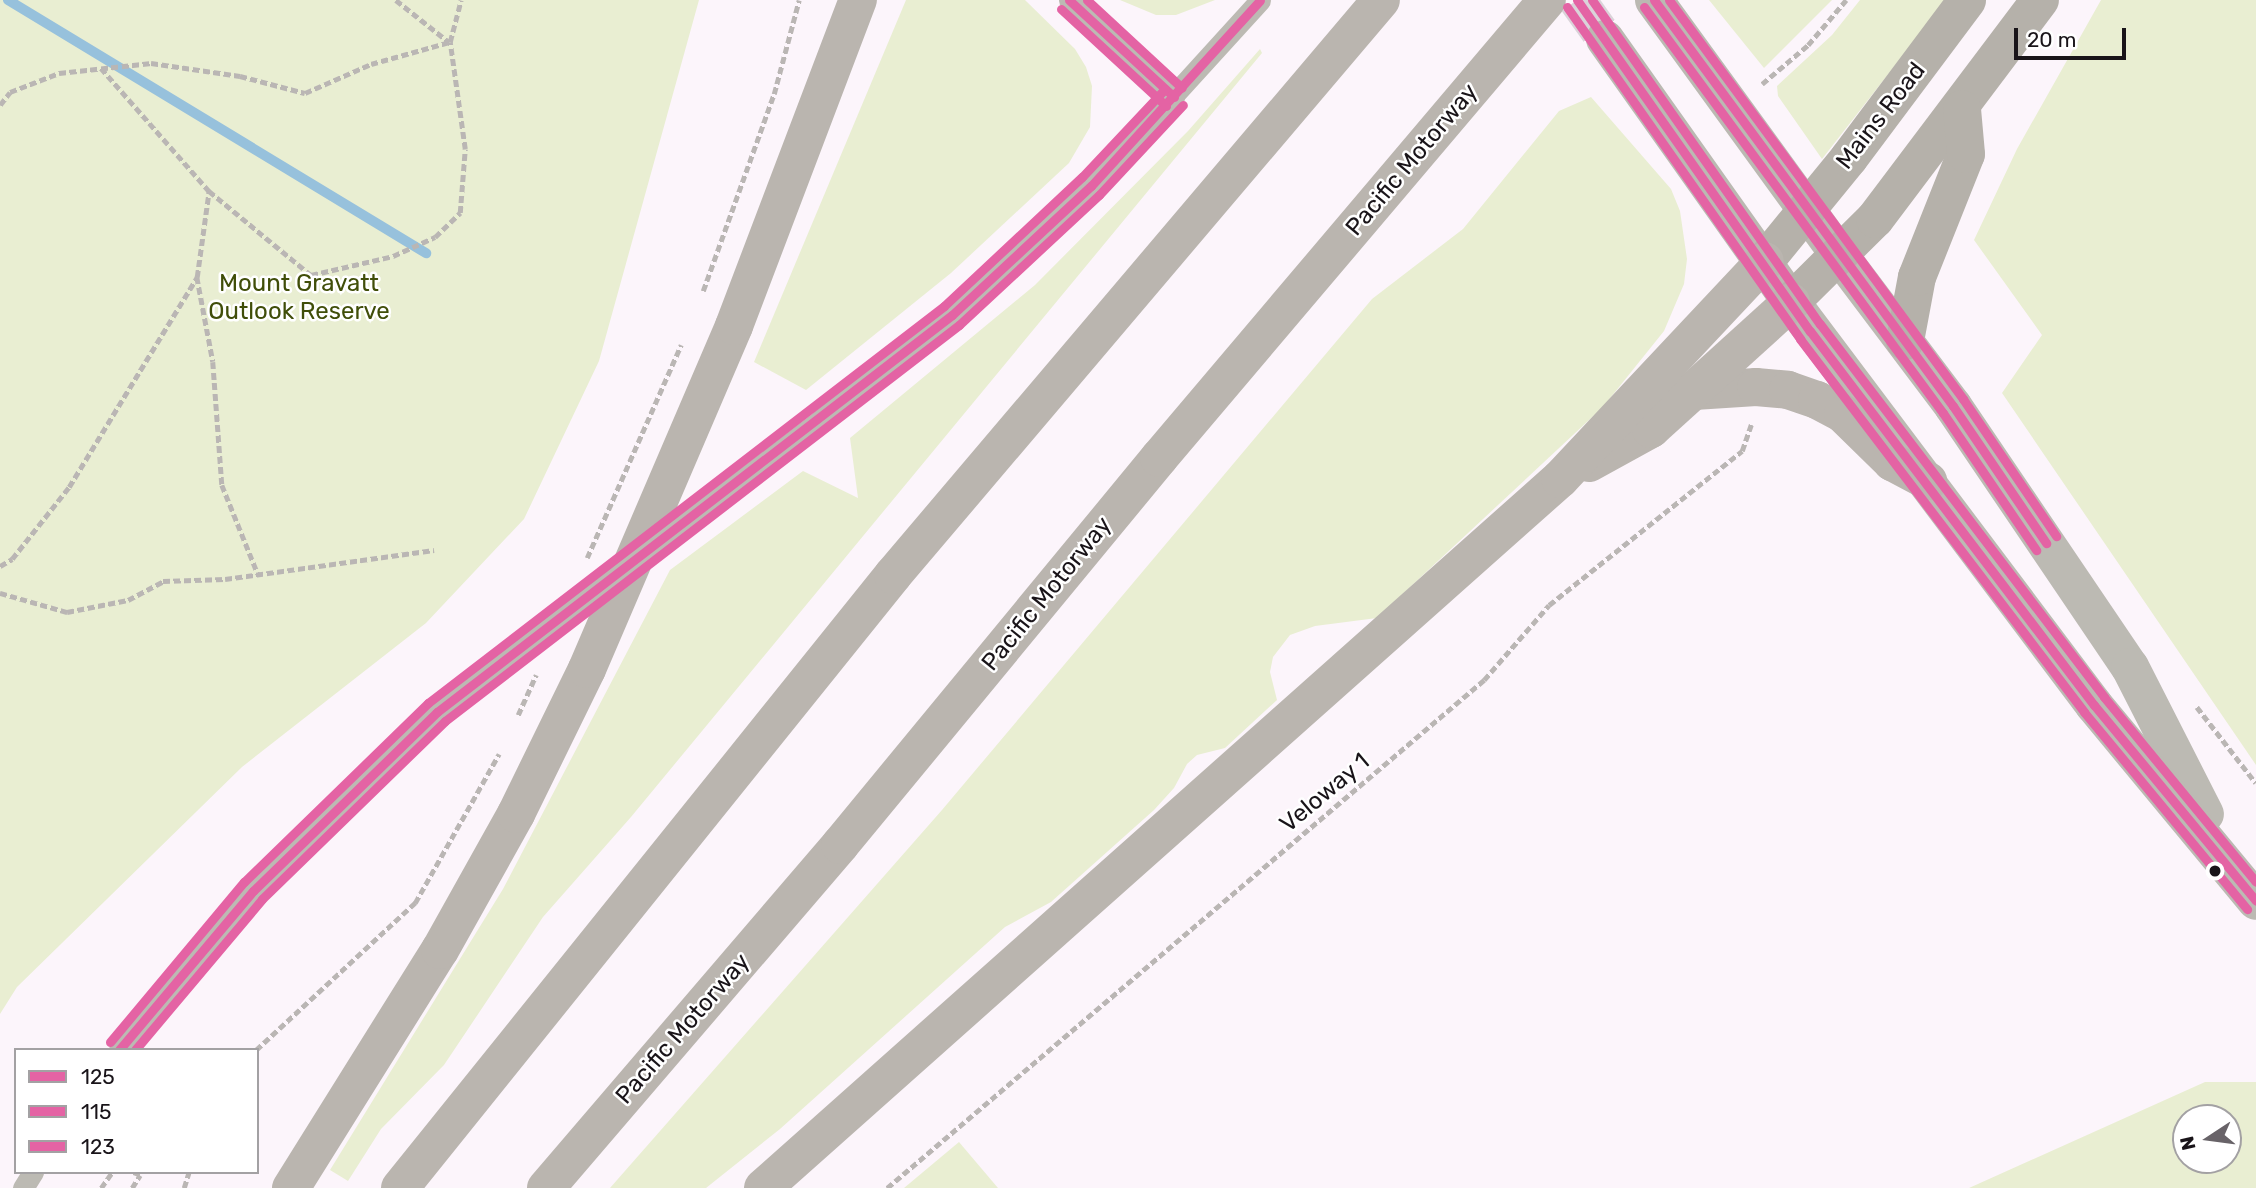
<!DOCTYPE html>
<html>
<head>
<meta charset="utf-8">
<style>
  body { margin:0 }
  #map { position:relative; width:2256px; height:1188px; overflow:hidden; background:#fcf5fb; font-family:Rubik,sans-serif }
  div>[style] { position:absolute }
  .green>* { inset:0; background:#e9eed2 }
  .stream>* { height:10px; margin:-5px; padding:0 5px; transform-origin:5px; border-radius:5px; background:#97c1dc }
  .secondary-tunnel>* { height:38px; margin-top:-19px; transform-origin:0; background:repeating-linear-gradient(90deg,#dad3d9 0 38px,transparent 0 57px) }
  .path>* { height:4.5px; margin-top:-2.25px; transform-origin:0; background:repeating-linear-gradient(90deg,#bab6b4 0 7px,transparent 0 10.5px) }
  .service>* { height:21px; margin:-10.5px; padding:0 10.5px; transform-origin:10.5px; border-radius:10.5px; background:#bcbab3 }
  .tertiary>* { height:38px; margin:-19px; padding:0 19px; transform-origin:19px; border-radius:19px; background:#bcbab3 }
  .secondary>* { height:38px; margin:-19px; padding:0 19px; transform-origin:19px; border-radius:19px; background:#bbb9b2 }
  .primary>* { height:38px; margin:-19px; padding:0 19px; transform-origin:19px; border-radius:19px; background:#b5b1aa }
  .motorway>* { height:38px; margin:-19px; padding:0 19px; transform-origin:19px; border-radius:19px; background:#bab5af }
  .service-bridge>* { height:21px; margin:-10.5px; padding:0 10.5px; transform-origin:10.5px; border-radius:10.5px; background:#bcbab3 }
  .bus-1>* { height:9px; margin:-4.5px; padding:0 4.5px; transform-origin:4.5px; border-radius:4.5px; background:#e463a4 }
  .bus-2>* { height:9px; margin:-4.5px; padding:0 4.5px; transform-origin:4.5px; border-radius:4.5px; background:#e463a4 }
  .bus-3>* { height:9px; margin:-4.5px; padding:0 4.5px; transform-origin:4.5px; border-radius:4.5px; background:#e463a4 }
  .dots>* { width:19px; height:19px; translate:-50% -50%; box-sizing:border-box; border:4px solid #fff; border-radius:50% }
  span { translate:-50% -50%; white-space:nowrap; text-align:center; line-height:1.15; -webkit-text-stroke:5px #fff; paint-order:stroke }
  .street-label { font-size:24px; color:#191419 }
  .park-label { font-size:24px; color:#404e09 }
  .legend { position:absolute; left:14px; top:1048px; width:245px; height:126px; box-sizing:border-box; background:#fff; border:2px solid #a3a1a3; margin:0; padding:9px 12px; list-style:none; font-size:21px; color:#191419 }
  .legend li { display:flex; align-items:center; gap:14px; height:35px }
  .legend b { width:35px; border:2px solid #a3a1a3 }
  .north { position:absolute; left:2172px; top:1104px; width:70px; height:70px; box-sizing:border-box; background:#fff; border:2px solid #a3a1a3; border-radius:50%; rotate:257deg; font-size:19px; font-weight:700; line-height:28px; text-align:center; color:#191419 }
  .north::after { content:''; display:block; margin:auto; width:24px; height:32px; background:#686368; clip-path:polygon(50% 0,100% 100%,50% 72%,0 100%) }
  .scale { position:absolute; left:2014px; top:28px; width:112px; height:32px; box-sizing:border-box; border:4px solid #191419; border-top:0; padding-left:9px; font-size:21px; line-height:24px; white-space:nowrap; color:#191419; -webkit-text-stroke:5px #fff; paint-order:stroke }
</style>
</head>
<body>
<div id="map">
  <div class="green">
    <i style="clip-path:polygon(0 0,699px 0,599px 361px,524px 519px,426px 623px,242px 767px,17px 987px,0 1014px)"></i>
    <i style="clip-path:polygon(906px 0,1025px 0,1075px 49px,1086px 67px,1092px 86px,1090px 127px,1069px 163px,951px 273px,806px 390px,754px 362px)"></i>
    <i style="clip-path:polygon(1120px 0,1215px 0,1176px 15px,1156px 15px)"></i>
    <i style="clip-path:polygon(1709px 0,1832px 0,1764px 68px)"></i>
    <i style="clip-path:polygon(1860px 0,1946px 0,1822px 159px,1778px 96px,1777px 86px,1832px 35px)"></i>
    <i style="clip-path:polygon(2101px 0,2256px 0,2256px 765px,2002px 393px,2042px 335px,1974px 240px,2017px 149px)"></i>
    <i style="clip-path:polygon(1260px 49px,1262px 53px,631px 817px,543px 917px,444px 1065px,381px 1129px,348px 1181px,330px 1170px,503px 889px,670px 570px,803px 471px,858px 498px,850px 438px,1035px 285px,1188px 131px)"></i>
    <i style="clip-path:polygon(1591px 97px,1671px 189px,1680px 211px,1687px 259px,1684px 284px,1664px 331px,1603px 407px,1377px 618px,1315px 626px,1290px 635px,1273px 657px,1270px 672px,1277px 700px,1225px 748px,1197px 755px,1187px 764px,1174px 788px,1154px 810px,1051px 902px,1005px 927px,780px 1129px,706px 1188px,610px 1188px,942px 810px,1372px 299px,1463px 229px,1559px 111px)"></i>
    <i style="clip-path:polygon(evenodd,2205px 1082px,2256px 1082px,2256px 1188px,1969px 1188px,2205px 1082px,2186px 1118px,2228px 1118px,2228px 1160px,2186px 1160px,2186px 1118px)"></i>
    <i style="clip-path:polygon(959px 1142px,998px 1188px,904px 1188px)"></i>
  </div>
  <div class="stream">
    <i style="left:8px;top:0;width:489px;rotate:31.2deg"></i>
  </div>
  <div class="secondary-tunnel">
    <i style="left:1577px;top:0;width:48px;rotate:54.3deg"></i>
  </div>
  <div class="path">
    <i style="left:396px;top:0;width:68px;rotate:38.4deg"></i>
    <i style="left:101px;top:68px;width:164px;rotate:48.7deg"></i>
    <i style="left:1762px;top:84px;width:60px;rotate:-40.3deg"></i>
    <i style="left:1808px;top:45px;width:59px;rotate:-49.8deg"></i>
    <i style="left:0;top:105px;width:16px;rotate:-52deg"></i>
    <i style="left:10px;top:92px;width:53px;rotate:-21.2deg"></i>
    <i style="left:59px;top:73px;width:93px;rotate:-6.2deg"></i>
    <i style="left:151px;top:63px;width:90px;rotate:8.3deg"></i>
    <i style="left:240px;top:76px;width:67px;rotate:14.7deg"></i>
    <i style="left:305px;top:93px;width:72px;rotate:-23.7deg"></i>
    <i style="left:371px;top:64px;width:82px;rotate:-15.6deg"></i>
    <i style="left:197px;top:277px;width:86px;rotate:79.3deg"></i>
    <i style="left:213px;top:362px;width:123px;rotate:85.8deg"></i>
    <i style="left:222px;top:485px;width:96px;rotate:68deg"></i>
    <i style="left:703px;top:291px;width:209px;rotate:-70.2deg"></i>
    <i style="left:774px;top:94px;width:97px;rotate:-75.1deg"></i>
    <i style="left:587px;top:558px;width:233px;rotate:-66.2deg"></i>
    <i style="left:0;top:566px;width:14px;rotate:-30deg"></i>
    <i style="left:12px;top:559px;width:92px;rotate:-51.6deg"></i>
    <i style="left:69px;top:487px;width:246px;rotate:-58.6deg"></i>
    <i style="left:197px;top:277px;width:87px;rotate:-82.1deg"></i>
    <i style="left:209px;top:191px;width:132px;rotate:39.5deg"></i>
    <i style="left:311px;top:275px;width:84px;rotate:-13deg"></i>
    <i style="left:393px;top:256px;width:46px;rotate:-24.3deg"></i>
    <i style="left:435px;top:237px;width:35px;rotate:-44deg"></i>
    <i style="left:460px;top:213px;width:64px;rotate:-85.5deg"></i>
    <i style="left:465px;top:149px;width:108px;rotate:-98deg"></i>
    <i style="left:450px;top:42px;width:43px;rotate:-75.3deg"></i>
    <i style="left:0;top:593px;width:70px;rotate:15.8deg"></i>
    <i style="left:67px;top:612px;width:62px;rotate:-11.1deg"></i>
    <i style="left:128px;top:600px;width:40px;rotate:-28deg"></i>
    <i style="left:163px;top:581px;width:62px;rotate:-1.8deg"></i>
    <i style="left:225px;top:579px;width:211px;rotate:-7.9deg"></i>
    <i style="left:2197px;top:707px;width:96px;rotate:52.2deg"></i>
    <i style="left:518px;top:715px;width:44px;rotate:-65.8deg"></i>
    <i style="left:256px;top:1050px;width:217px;rotate:-42.8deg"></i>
    <i style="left:415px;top:903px;width:171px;rotate:-60.6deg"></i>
    <i style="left:101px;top:1188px;width:19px;rotate:-55deg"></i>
    <i style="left:132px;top:1188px;width:15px;rotate:-58deg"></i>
    <i style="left:140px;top:1175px;width:9px;rotate:-159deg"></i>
    <i style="left:184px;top:1188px;width:17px;rotate:-73deg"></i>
    <i style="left:887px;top:1188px;width:784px;rotate:-40.4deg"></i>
    <i style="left:1484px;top:680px;width:99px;rotate:-49.1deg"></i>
    <i style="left:1549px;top:605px;width:247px;rotate:-38.6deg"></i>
    <i style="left:1742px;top:451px;width:28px;rotate:-71deg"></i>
  </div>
  <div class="service">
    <i style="left:1069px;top:0;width:143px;rotate:42.7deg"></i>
    <i style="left:821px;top:419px;width:167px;rotate:-38.4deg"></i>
    <i style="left:952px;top:315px;width:190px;rotate:-42.9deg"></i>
    <i style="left:1091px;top:186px;width:251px;rotate:-47.7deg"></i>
    <i style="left:119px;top:1050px;width:208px;rotate:-49.9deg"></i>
    <i style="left:253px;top:891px;width:257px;rotate:-44.2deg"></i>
    <i style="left:23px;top:1188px;width:19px;rotate:-58deg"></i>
  </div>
  <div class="tertiary">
    <i style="left:1840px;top:256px;width:188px;rotate:53deg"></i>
    <i style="left:1953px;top:406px;width:315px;rotate:55.9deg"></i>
    <i style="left:2130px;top:667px;width:165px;rotate:63deg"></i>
    <i style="left:1791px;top:302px;width:504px;rotate:53.06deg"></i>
    <i style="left:2094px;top:705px;width:254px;rotate:50.4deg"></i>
  </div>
  <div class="secondary">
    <i style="left:1654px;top:0;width:316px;rotate:54deg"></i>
    <i style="left:1605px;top:39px;width:322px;rotate:54.7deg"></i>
  </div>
  <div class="primary">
    <i style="left:1765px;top:261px;width:133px;rotate:-50.8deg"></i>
    <i style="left:1849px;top:158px;width:197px;rotate:-53.2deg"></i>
    <i style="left:1791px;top:302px;width:118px;rotate:-44.7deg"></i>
    <i style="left:1875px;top:219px;width:274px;rotate:-53deg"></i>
    <i style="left:1905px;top:341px;width:65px;rotate:-79.4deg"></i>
    <i style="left:1917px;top:277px;width:132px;rotate:-68.3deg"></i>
    <i style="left:1966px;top:154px;width:45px;rotate:-95.1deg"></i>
  </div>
  <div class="motorway">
    <i style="left:1694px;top:391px;width:62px;rotate:-3.7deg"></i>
    <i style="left:1756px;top:387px;width:32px;rotate:5deg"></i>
    <i style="left:1788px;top:390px;width:31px;rotate:19deg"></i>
    <i style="left:1817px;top:400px;width:30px;rotate:28deg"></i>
    <i style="left:1843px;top:414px;width:69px;rotate:44.4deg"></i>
    <i style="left:1892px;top:462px;width:41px;rotate:27.8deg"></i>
    <i style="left:1589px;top:463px;width:71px;rotate:-28.7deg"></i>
    <i style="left:1651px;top:429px;width:189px;rotate:-42.2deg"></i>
    <i style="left:291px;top:1188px;width:281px;rotate:-58deg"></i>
    <i style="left:440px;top:950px;width:156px;rotate:-60.8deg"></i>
    <i style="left:516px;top:814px;width:161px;rotate:-63.9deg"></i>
    <i style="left:587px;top:669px;width:373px;rotate:-66.8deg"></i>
    <i style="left:734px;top:326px;width:349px;rotate:-69.2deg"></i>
    <i style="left:400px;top:1188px;width:787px;rotate:-51.19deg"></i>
    <i style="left:893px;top:575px;width:754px;rotate:-49.68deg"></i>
    <i style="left:546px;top:1188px;width:452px;rotate:-49.4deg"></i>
    <i style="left:840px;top:845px;width:502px;rotate:-50.5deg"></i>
    <i style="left:1159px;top:458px;width:600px;rotate:-49.73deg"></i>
    <i style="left:763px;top:1188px;width:1067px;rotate:-41.66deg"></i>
    <i style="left:1560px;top:479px;width:299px;rotate:-46.8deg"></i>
  </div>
  <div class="service-bridge">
    <i style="left:437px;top:712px;width:483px;rotate:-37.3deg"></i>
  </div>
  <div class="bus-1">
    <i style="left:1069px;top:0;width:143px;rotate:42.7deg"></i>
    <i style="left:1577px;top:0;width:405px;rotate:54.9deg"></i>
    <i style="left:1810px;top:331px;width:470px;rotate:52.8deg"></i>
    <i style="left:2094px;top:705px;width:254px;rotate:50.4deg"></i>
    <i style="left:1654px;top:0;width:504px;rotate:53.63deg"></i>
    <i style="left:1953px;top:406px;width:166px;rotate:55.8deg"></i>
    <i style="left:119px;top:1050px;width:208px;rotate:-49.9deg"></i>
    <i style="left:253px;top:891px;width:257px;rotate:-44.2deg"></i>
    <i style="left:437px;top:712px;width:650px;rotate:-37.63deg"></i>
    <i style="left:952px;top:315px;width:190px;rotate:-42.9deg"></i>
    <i style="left:1091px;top:186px;width:251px;rotate:-47.7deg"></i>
  </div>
  <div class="bus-2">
    <i style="left:1567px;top:7px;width:406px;rotate:54.9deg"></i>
    <i style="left:1800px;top:339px;width:469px;rotate:52.7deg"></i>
    <i style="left:2084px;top:712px;width:256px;rotate:50.4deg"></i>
    <i style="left:1644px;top:7px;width:504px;rotate:53.63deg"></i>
    <i style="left:1943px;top:413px;width:166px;rotate:55.8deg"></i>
    <i style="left:1061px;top:9px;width:143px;rotate:42.7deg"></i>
    <i style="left:135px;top:1050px;width:197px;rotate:-49.9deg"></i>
    <i style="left:262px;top:899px;width:255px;rotate:-44.2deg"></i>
    <i style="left:445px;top:721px;width:649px;rotate:-37.61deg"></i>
    <i style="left:959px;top:325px;width:191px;rotate:-42.9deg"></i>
    <i style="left:1099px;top:195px;width:123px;rotate:-47deg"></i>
  </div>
  <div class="bus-3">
    <i style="left:1087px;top:0;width:129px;rotate:42.8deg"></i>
    <i style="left:1592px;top:0;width:396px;rotate:54.9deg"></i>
    <i style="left:1820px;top:324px;width:469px;rotate:52.7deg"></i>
    <i style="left:2104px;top:697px;width:239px;rotate:50.6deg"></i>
    <i style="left:1669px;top:0;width:496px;rotate:53.6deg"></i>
    <i style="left:1963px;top:399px;width:166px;rotate:55.8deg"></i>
    <i style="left:110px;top:1042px;width:209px;rotate:-50.1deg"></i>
    <i style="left:244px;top:882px;width:257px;rotate:-44.2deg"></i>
    <i style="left:428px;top:703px;width:651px;rotate:-37.57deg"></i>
    <i style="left:944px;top:306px;width:189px;rotate:-43.1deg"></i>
    <i style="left:1082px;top:177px;width:121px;rotate:-46.7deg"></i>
  </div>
  <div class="dots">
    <i style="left:2215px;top:871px;background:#191419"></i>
  </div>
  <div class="street-label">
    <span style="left:1881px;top:116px;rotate:-52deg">Mains Road</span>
    <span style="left:1412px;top:160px;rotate:-50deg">Pacific Motorway</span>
    <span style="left:1047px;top:594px;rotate:-51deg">Pacific Motorway</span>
    <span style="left:1325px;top:793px;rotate:-40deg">Veloway 1</span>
    <span style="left:683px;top:1029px;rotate:-49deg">Pacific Motorway</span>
  </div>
  <div class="park-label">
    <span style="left:299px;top:298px">Mount Gravatt<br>Outlook Reserve</span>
  </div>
  <ul class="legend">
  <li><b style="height:9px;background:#e463a4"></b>125</li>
  <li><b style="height:9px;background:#e463a4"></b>115</li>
  <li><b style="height:9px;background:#e463a4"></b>123</li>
  </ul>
  <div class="north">N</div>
  <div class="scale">20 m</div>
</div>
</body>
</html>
